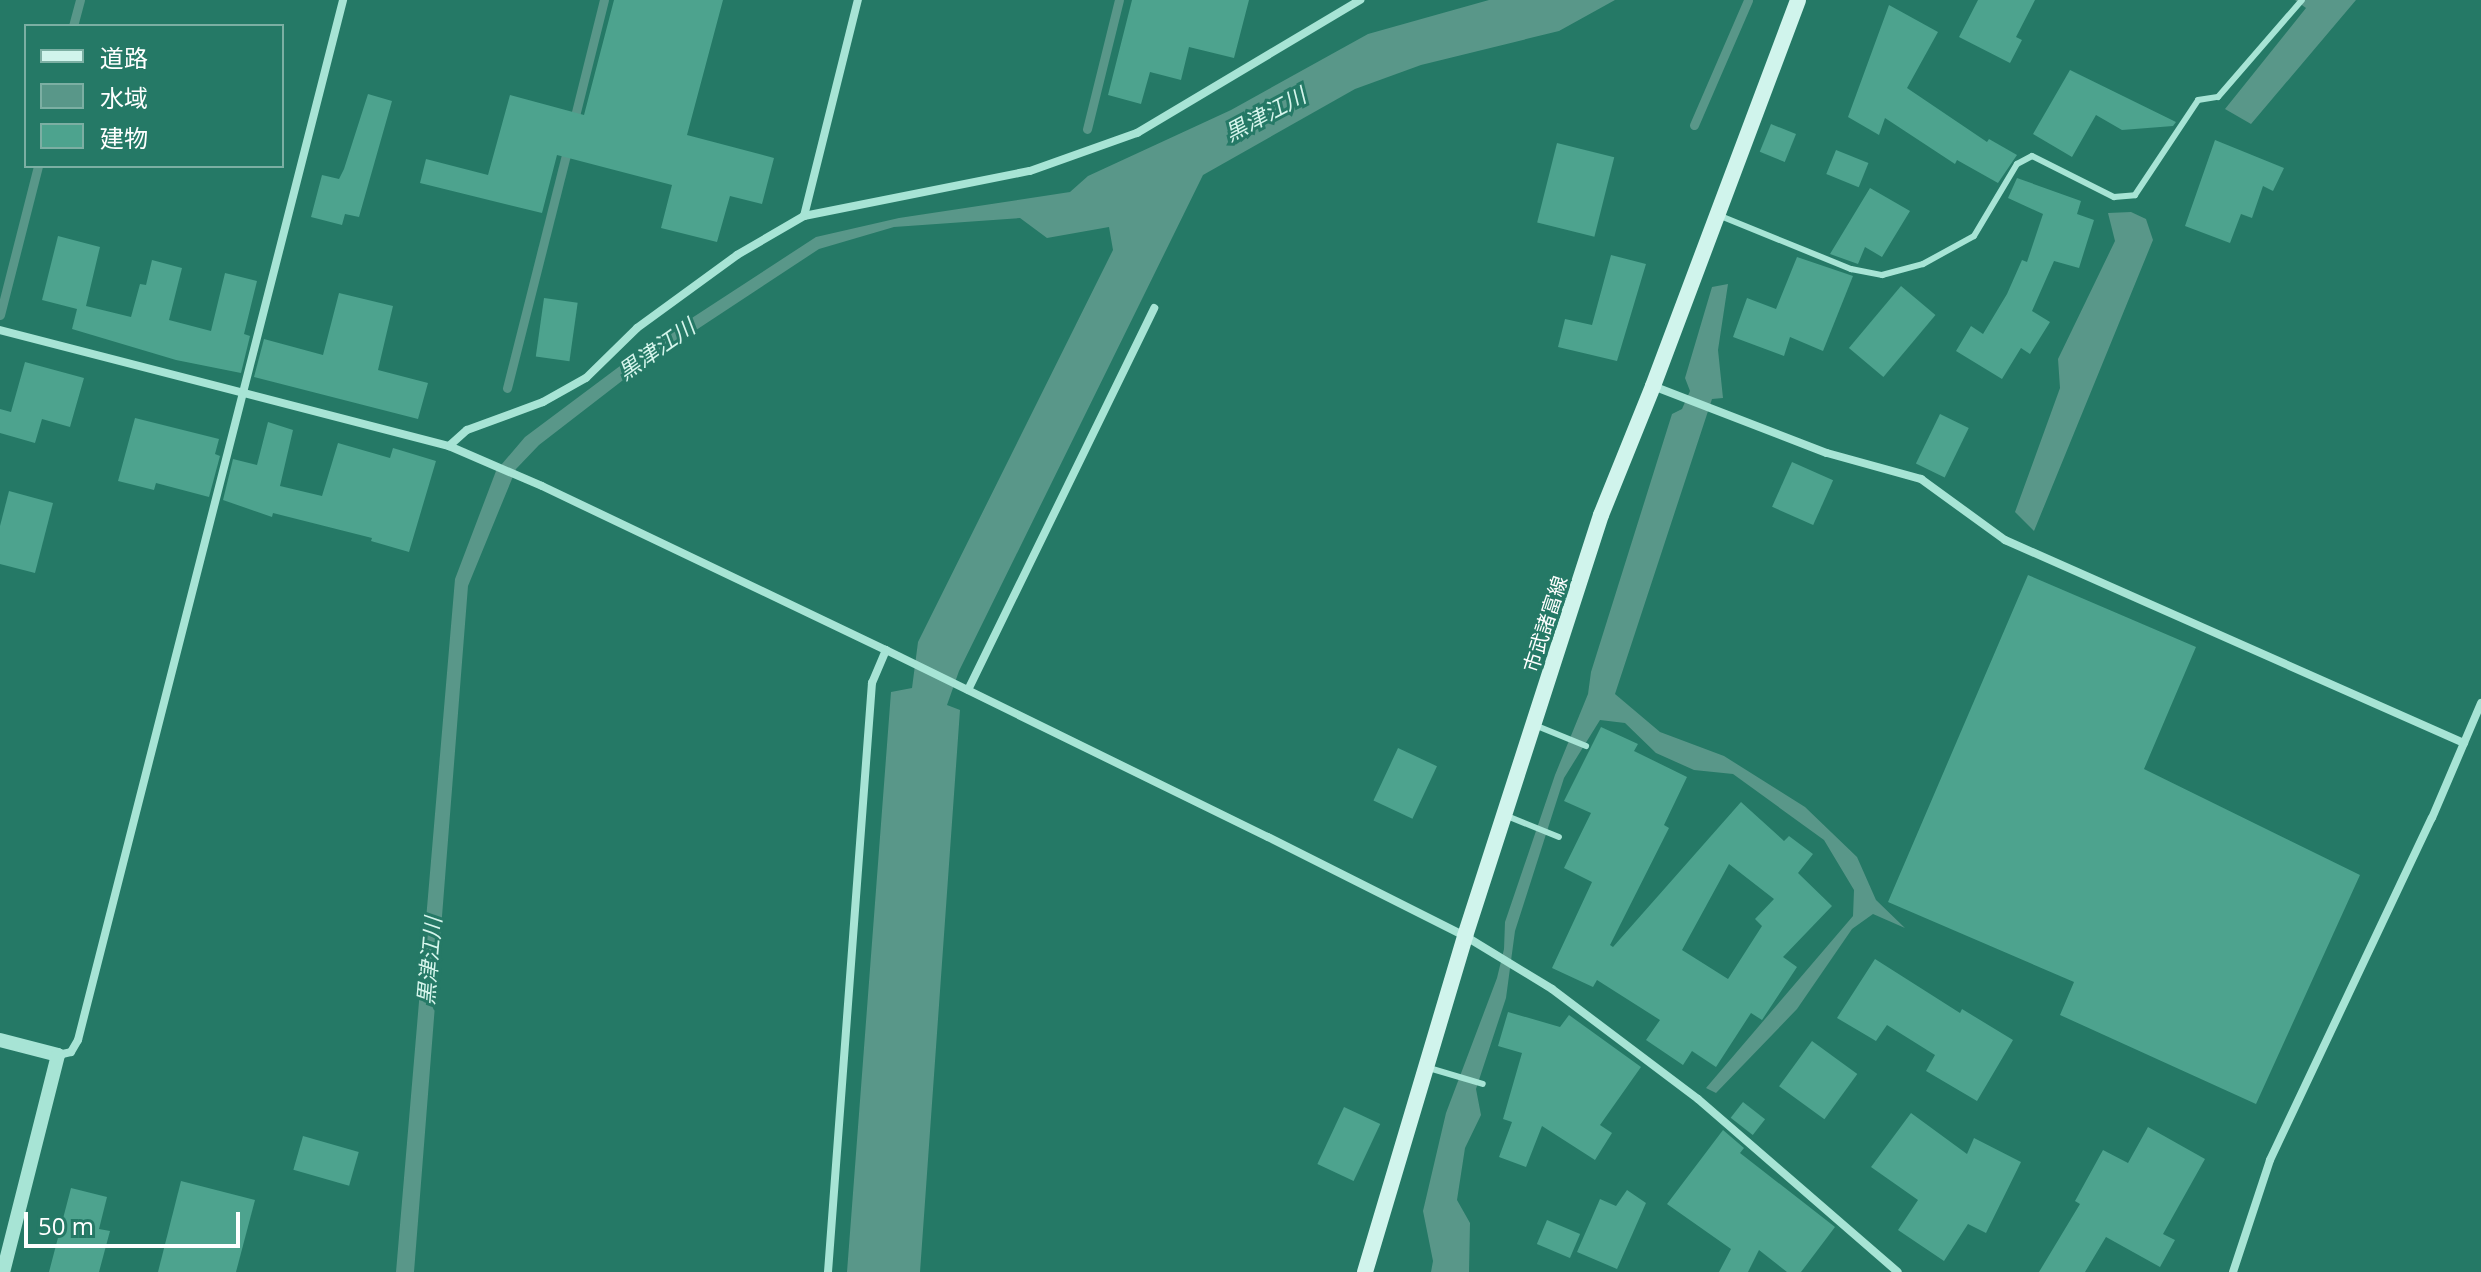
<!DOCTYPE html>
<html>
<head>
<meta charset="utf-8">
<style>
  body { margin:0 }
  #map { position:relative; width:2481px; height:1272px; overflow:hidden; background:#257966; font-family:"Open Sans","Noto Sans JP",sans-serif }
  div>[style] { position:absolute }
  .water>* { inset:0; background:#599789 }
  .stream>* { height:9px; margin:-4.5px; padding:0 4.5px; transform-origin:4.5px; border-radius:4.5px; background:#599789 }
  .building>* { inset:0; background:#4da38e; transform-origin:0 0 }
  .service>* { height:6px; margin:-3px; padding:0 3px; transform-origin:3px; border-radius:3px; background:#a7e4d5 }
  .minor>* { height:8px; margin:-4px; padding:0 4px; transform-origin:4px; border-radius:4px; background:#a7e4d5 }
  .tertiary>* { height:14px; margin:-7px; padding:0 7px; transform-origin:7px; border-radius:7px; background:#a7e4d5 }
  .secondary>* { height:16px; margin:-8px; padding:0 8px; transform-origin:8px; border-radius:8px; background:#d0f4ec }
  span { translate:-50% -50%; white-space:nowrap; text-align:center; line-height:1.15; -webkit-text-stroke:6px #257966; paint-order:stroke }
  .street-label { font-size:20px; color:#fff }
  .water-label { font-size:22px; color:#d5f5ec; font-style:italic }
  .legend { position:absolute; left:24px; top:24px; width:260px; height:144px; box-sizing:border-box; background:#257966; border:2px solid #7cafa3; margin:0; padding:10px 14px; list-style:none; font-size:24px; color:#fff }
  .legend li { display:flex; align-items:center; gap:16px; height:40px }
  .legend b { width:40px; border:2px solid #7cafa3 }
  .scale { position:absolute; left:24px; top:1212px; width:216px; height:36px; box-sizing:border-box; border:4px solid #fff; border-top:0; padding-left:10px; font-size:24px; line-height:28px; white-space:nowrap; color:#fff; -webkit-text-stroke:6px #257966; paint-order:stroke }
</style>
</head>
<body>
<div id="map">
  <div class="water">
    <i style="clip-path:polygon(1489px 0,1615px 0,1559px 31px,1421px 65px,1355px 89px,1203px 175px,959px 671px,947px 705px,960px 710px,920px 1272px,847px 1272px,891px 692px,912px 688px,918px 642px,1113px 250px,1109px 227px,1047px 238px,1020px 218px,894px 227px,819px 249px,640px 367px,539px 445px,516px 469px,468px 586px,414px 1272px,396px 1272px,455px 579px,496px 471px,525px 437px,632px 357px,816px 237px,899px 218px,1070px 192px,1088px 176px,1231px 110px,1368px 34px)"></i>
    <i style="clip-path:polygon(2295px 0,2356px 0,2251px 124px,2225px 109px,2306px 8px)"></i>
    <i style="clip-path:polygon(2131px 212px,2146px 219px,2153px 240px,2034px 531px,2015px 512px,2060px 388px,2058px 359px,2115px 241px,2108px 213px)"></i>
    <i style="clip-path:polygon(1728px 284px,1718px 350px,1723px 398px,1712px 399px,1615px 694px,1660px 732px,1724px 756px,1805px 807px,1857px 857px,1876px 900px,1905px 928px,1873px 914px,1852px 929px,1797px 1009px,1716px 1093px,1706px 1088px,1853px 916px,1854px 890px,1824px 840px,1733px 774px,1694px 770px,1656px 753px,1625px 723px,1600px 720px,1564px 778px,1515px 931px,1506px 998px,1476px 1089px,1481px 1115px,1465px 1148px,1457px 1200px,1470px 1223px,1469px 1272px,1431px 1272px,1433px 1261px,1423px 1211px,1446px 1113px,1497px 978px,1504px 949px,1505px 922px,1555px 775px,1588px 694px,1591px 672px,1672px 414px,1682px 409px,1690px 391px,1685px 378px,1712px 287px)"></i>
  </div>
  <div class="stream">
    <i style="left:73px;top:26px;width:27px;rotate:-75deg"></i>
    <i style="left:573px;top:124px;width:128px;rotate:-76deg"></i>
    <i style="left:1694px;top:125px;width:136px;rotate:-66.6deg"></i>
    <i style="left:1087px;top:129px;width:133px;rotate:-76.1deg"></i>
    <i style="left:0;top:315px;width:154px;rotate:-75.7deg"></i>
    <i style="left:507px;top:388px;width:249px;rotate:-75.8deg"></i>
  </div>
  <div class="building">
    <i style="clip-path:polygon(614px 0,723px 0,687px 135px,774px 158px,762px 204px,730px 196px,717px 242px,661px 228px,672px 185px,557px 155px,542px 213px,420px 183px,426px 159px,488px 175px,510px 95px,584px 115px)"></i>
    <i style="clip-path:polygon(1132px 0,1249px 0,1234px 58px,1189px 47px,1181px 80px,1150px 72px,1141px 104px,1108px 95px)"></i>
    <i style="clip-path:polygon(1978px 0,2035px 0,2016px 37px,2022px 40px,2010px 63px,1959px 37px)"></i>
    <i style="clip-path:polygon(1889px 5px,1938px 32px,1907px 88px,1987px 142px,1989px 139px,2017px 155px,1998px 183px,1957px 160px,1955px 164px,1885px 118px,1879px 135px,1848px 117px)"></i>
    <i style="clip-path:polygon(2070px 70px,2176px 122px,2173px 126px,2122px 130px,2096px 115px,2072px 157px,2033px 134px)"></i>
    <i style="clip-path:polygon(368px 94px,392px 101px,359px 217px,345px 214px,342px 225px,311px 217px,322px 175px,339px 179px,344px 169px)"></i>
    <i style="left:1771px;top:124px;width:27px;height:30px;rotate:22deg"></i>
    <i style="clip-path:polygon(2215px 140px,2284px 168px,2273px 191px,2263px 186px,2252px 218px,2241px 214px,2230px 243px,2185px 226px)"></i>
    <i style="left:1557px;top:143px;width:59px;height:82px;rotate:14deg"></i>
    <i style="left:1836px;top:150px;width:35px;height:26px;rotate:22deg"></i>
    <i style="clip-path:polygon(2017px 178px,2081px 201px,2077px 214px,2094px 220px,2079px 268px,2054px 261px,2032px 311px,2050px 322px,2030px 354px,2021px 348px,2002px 379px,1956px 351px,1971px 326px,1983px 334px,2007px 294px,2022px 260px,2027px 262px,2043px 214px,2008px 198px)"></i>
    <i style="clip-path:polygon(1870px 188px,1910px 211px,1882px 257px,1865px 247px,1858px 264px,1830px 254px)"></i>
    <i style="clip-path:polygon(58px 236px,100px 247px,86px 306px,131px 317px,140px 284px,146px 285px,152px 260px,182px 268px,169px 320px,211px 331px,225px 273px,257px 281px,244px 334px,250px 336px,241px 373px,176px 360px,72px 329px,77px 309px,42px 300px)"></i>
    <i style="clip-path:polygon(1611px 255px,1646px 264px,1617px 361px,1558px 347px,1565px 319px,1592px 325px)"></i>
    <i style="clip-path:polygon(1797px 257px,1853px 276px,1823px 351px,1790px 337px,1784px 356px,1733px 337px,1747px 298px,1776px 309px)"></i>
    <i style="left:1901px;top:286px;width:45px;height:81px;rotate:40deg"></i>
    <i style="clip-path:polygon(339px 293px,393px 306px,378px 370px,428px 383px,418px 419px,254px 377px,264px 339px,323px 355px)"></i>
    <i style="left:544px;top:298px;width:34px;height:59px;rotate:8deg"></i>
    <i style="clip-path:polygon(25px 362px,84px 378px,70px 427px,42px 419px,35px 443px,0 433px,0 409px,11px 412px)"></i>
    <i style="left:1940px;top:414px;width:32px;height:55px;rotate:26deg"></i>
    <i style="clip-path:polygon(135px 418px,219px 439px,215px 454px,220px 456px,209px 497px,156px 483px,154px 490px,118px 481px)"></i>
    <i style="clip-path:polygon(268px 422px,293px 430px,280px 486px,322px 496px,338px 443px,390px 458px,393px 448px,436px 461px,409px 552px,371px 541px,372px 538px,273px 513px,272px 517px,223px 500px,233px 459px,257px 465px)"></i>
    <i style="left:1792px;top:462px;width:45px;height:49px;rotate:24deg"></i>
    <i style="clip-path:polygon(9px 491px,53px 503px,35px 573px,0 564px,0 526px)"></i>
    <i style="clip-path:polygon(2028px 575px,2196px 647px,2144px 769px,2360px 875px,2256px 1104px,2060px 1015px,2074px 982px,1888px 902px)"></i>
    <i style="clip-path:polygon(evenodd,1601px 727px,1638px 744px,1634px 751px,1687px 777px,1664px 825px,1669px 828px,1610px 945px,1613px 947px,1741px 802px,1784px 841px,1789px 836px,1813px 854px,1798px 873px,1832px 906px,1783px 957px,1797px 967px,1762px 1020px,1751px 1013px,1716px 1067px,1692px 1051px,1683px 1065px,1646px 1040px,1660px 1020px,1597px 980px,1593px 987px,1552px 968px,1592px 882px,1564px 868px,1591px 813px,1564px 801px,1601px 727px,1729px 864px,1774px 899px,1755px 919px,1762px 926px,1728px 979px,1682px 950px,1729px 864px)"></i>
    <i style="left:1398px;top:748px;width:43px;height:58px;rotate:25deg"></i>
    <i style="clip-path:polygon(1875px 959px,1960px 1013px,1962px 1009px,2013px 1040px,1977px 1101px,1926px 1071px,1935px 1055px,1887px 1025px,1876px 1041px,1837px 1018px)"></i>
    <i style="clip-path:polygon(1508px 1012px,1560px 1027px,1569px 1015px,1641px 1067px,1600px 1125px,1612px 1133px,1595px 1160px,1542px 1126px,1526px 1167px,1499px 1157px,1512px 1122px,1503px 1119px,1522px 1053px,1498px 1046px)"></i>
    <i style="left:1812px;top:1041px;width:56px;height:56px;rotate:36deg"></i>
    <i style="left:1743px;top:1102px;width:28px;height:20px;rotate:38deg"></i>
    <i style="left:1344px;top:1107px;width:40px;height:63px;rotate:25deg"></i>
    <i style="clip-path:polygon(1911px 1113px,1967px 1154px,1974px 1138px,2021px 1162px,1986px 1233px,1968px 1224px,1944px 1261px,1898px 1230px,1918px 1200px,1871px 1167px)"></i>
    <i style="clip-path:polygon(2148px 1127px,2205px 1159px,2163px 1234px,2175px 1240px,2160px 1267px,2106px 1237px,2085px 1272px,2039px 1272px,2080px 1204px,2075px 1201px,2103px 1150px,2128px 1163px)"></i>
    <i style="clip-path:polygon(1723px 1130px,1744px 1148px,1740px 1153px,1835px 1227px,1801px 1272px,1787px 1272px,1759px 1250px,1748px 1272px,1719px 1272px,1731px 1249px,1667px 1204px)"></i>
    <i style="left:303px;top:1136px;width:58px;height:35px;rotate:16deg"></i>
    <i style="clip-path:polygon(181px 1181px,255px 1200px,236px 1272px,158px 1272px)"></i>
    <i style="clip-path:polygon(71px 1188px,107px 1197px,99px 1229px,110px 1231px,99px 1272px,49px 1272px)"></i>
    <i style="clip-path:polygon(1627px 1190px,1646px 1203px,1617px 1269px,1577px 1252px,1600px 1199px,1616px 1206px)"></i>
    <i style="left:1547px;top:1220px;width:36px;height:26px;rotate:23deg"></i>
  </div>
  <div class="service">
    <i style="left:1718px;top:215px;width:144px;rotate:22.1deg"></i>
    <i style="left:1851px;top:269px;width:32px;rotate:11deg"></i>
    <i style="left:1882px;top:275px;width:42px;rotate:-15deg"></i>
    <i style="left:1923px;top:264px;width:58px;rotate:-28.8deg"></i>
    <i style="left:1974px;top:236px;width:84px;rotate:-59.2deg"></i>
    <i style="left:2017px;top:164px;width:17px;rotate:-28deg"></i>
    <i style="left:2032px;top:156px;width:92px;rotate:26.6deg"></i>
    <i style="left:2114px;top:197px;width:21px;rotate:-5deg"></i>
    <i style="left:2135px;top:195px;width:114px;rotate:-56.4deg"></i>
    <i style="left:2198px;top:100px;width:20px;rotate:-9deg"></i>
    <i style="left:2218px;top:97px;width:128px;rotate:-49.1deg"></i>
    <i style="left:1537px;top:726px;width:53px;rotate:22.2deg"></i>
    <i style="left:1507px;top:816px;width:56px;rotate:22deg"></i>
    <i style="left:1429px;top:1068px;width:56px;rotate:16.5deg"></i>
  </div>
  <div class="minor">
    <i style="left:804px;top:216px;width:223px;rotate:-76deg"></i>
    <i style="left:0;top:330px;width:464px;rotate:14.5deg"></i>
    <i style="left:449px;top:446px;width:101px;rotate:23.3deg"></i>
    <i style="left:542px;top:486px;width:381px;rotate:25.5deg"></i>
    <i style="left:886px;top:650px;width:425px;rotate:26.1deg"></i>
    <i style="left:1268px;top:837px;width:220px;rotate:26.7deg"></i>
    <i style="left:1465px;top:936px;width:102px;rotate:31.3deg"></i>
    <i style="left:1552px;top:989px;width:183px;rotate:37deg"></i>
    <i style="left:1698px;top:1099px;width:264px;rotate:40.9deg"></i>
    <i style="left:1653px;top:386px;width:186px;rotate:21.1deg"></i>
    <i style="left:1827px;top:453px;width:98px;rotate:15.5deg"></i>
    <i style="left:1921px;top:479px;width:104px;rotate:36deg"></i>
    <i style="left:2005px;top:540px;width:502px;rotate:23.86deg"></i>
    <i style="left:449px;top:446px;width:24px;rotate:-42deg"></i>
    <i style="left:467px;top:430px;width:81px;rotate:-20.2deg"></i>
    <i style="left:543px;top:402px;width:49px;rotate:-29.2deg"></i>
    <i style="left:586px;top:378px;width:71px;rotate:-44.4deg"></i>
    <i style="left:637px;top:328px;width:124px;rotate:-36.1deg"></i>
    <i style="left:737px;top:255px;width:78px;rotate:-30.2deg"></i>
    <i style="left:804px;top:216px;width:230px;rotate:-11.3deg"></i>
    <i style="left:1030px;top:171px;width:114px;rotate:-19.6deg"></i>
    <i style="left:1137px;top:133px;width:260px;rotate:-30.8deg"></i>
    <i style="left:968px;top:690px;width:425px;rotate:-64deg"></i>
    <i style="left:58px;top:1055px;width:13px;rotate:-13deg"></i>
    <i style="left:71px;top:1052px;width:14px;rotate:-60deg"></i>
    <i style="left:78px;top:1040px;width:1073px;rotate:-75.7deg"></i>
    <i style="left:828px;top:1272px;width:591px;rotate:-85.73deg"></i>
    <i style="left:872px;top:683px;width:36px;rotate:-67deg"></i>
    <i style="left:2233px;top:1272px;width:118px;rotate:-71.7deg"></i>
    <i style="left:2270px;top:1160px;width:378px;rotate:-64.7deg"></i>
    <i style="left:2432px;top:818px;width:125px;rotate:-66.9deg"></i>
  </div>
  <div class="tertiary">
    <i style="left:0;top:1040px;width:60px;rotate:14.5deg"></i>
    <i style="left:58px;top:1055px;width:224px;rotate:104.2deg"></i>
  </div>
  <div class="secondary">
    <i style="left:1365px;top:1272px;width:351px;rotate:-73.4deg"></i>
    <i style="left:1465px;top:936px;width:442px;rotate:-72.1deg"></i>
    <i style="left:1601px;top:515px;width:139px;rotate:-68deg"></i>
    <i style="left:1653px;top:386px;width:412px;rotate:-69.4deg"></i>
  </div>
  <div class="street-label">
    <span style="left:1545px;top:624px;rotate:-72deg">市武諸富線</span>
  </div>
  <div class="water-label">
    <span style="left:1265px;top:114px;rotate:-28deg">黒津江川</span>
    <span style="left:656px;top:349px;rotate:-35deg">黒津江川</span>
    <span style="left:429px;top:961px;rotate:-85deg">黒津江川</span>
  </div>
  <ul class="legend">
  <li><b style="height:10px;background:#d0f4ec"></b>道路</li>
  <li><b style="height:22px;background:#599789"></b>水域</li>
  <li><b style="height:22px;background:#4da38e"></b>建物</li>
  </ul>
  <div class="scale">50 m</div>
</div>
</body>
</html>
